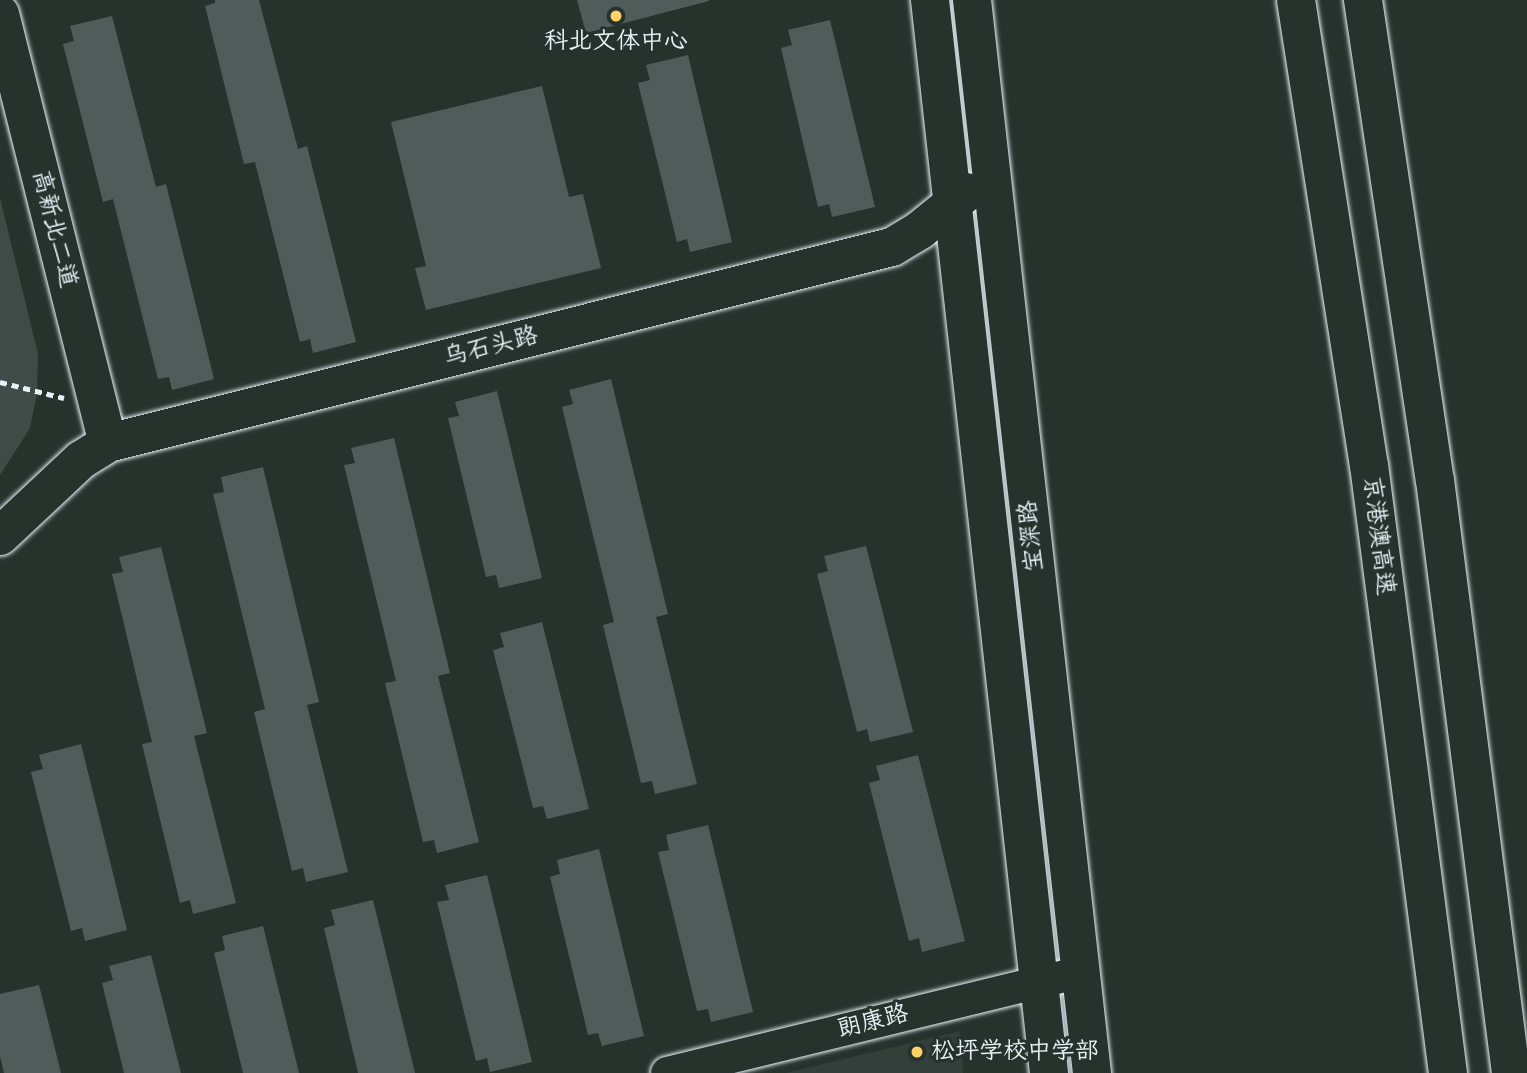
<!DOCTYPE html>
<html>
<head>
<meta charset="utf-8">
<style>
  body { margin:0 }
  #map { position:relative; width:1527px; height:1073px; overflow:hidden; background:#26332d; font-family:Kalam,"LXGW WenKai TC",sans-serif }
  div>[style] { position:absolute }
  .built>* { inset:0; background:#333f3a }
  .green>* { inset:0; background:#3e4b47 }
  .building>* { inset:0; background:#505c59 }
  .path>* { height:4.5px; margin-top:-2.25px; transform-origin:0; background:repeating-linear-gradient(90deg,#e8f1f8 0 7px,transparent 0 12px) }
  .roads { filter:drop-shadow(0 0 2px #e8f1f8) drop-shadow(0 0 2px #e8f1f8) }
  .street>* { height:32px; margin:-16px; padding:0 16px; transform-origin:16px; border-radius:16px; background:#26332d }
  .secondary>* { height:38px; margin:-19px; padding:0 19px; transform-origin:19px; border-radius:19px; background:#26332d }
  .highway>* { height:38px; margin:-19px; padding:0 19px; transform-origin:19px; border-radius:19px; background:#26332d }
  .dots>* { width:19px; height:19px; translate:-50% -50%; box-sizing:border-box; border:4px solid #26332d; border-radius:50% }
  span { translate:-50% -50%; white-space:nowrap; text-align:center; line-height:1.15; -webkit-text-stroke:6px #26332d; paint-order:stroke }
  .poi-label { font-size:24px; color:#e8f1f8 }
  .left { translate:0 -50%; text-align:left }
  .street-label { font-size:24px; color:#e8f1f8 }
</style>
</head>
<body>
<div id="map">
  <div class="built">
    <i style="clip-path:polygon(960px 1031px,963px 1073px,786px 1073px)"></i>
  </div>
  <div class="green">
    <i style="clip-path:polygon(0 198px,38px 354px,37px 394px,30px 428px,0 475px)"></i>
  </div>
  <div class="building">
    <i style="clip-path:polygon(215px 0,259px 0,298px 149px,307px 146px,356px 342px,313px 353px,310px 339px,300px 342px,255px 162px,244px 164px,205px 6px,215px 3px)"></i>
    <i style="clip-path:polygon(577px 0,709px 0,709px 1px,586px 33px)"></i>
    <i style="clip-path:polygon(112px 16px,156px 187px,166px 184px,214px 379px,172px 390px,169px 377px,158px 379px,113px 199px,103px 202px,63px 44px,74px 41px,70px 26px)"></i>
    <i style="clip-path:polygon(830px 20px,875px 207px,832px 217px,829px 204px,818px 207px,781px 48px,792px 45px,788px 30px)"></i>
    <i style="clip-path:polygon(688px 55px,732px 242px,690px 252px,687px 239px,677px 242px,638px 83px,650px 80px,646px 65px)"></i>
    <i style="clip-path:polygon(542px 86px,569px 197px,583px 194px,601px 268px,426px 310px,415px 268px,426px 266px,391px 122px)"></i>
    <i style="clip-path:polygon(611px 379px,668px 614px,656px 617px,697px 784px,655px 794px,652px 781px,641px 783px,603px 625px,614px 622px,562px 407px,573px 404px,569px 390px)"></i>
    <i style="clip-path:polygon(497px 391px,542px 578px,499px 588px,496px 575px,486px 577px,448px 418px,459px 416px,455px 402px)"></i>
    <i style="clip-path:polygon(394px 438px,450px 673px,438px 676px,479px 842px,437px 853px,434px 840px,423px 842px,385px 683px,396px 681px,344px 465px,355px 463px,351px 448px)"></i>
    <i style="clip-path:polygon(263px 467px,319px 702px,307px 705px,348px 872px,306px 882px,303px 868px,292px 871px,254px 712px,265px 709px,213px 494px,224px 492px,221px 477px)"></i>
    <i style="clip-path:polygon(866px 546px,913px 732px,870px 742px,867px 729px,857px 732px,817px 574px,828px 571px,824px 556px)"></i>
    <i style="clip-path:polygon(161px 547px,207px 733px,194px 736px,236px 903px,193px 914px,190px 900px,180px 903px,142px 744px,152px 742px,112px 574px,123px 572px,119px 557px)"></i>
    <i style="clip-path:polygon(542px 622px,589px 809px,547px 819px,543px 806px,533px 808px,493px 650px,504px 647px,500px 633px)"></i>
    <i style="clip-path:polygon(81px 744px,127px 930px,85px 941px,82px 928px,71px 931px,31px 772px,43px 769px,39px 755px)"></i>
    <i style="clip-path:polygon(918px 755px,965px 941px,922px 952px,919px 938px,909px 941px,869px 783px,880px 780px,876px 766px)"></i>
    <i style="clip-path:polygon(708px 825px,753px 1012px,711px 1022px,708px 1009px,697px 1011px,658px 852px,669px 850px,666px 835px)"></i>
    <i style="clip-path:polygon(599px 849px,644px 1036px,602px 1046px,598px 1033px,588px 1035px,550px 877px,560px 874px,557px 860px)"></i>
    <i style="clip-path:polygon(487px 875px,532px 1062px,490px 1072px,487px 1058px,476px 1061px,437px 902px,449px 900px,445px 885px)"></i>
    <i style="clip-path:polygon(373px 900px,415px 1073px,358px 1073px,324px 928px,335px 925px,331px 910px)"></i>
    <i style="clip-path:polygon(263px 926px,299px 1073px,243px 1073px,214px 953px,225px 950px,222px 936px)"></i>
    <i style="clip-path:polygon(151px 955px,181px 1073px,124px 1073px,102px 983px,113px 980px,109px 966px)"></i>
    <i style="clip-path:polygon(39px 985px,61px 1073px,4px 1073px,0 1056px,0 994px)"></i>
  </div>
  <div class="path">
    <i style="left:0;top:382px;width:66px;rotate:14deg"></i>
  </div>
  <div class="roads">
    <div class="street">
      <i style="left:667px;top:1073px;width:425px;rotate:-13.7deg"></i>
    </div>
    <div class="secondary">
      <i style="left:930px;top:0;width:1080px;rotate:83.67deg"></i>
      <i style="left:972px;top:0;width:1080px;rotate:83.62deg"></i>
      <i style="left:0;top:14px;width:442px;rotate:75.9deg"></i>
      <i style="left:0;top:536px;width:111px;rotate:-43.2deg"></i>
      <i style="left:81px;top:460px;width:32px;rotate:-32deg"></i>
      <i style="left:108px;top:443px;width:808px;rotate:-14.04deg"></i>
      <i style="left:892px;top:247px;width:33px;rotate:-31deg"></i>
      <i style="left:920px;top:230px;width:60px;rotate:-39deg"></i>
    </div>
    <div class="highway">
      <i style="left:1296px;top:0;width:471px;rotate:81.1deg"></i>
      <i style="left:1369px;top:465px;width:613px;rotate:82.6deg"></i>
      <i style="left:1363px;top:0;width:485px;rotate:81.5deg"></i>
      <i style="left:1435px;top:480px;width:598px;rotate:82.7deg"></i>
    </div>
  </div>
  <div class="dots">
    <i style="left:616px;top:16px;background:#ffd166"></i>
    <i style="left:917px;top:1052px;background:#ffd166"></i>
  </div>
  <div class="poi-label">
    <span style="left:616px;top:42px">科北文体中心</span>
    <span class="left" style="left:931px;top:1052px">松坪学校中学部</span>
  </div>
  <div class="street-label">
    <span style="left:54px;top:229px;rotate:76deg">高新北二道</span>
    <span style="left:491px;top:347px;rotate:-14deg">乌石头路</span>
    <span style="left:1032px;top:536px;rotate:-96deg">宝深路</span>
    <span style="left:1378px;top:536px;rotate:83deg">京港澳高速</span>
    <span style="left:873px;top:1022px;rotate:-14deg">朗康路</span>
  </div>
</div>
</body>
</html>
